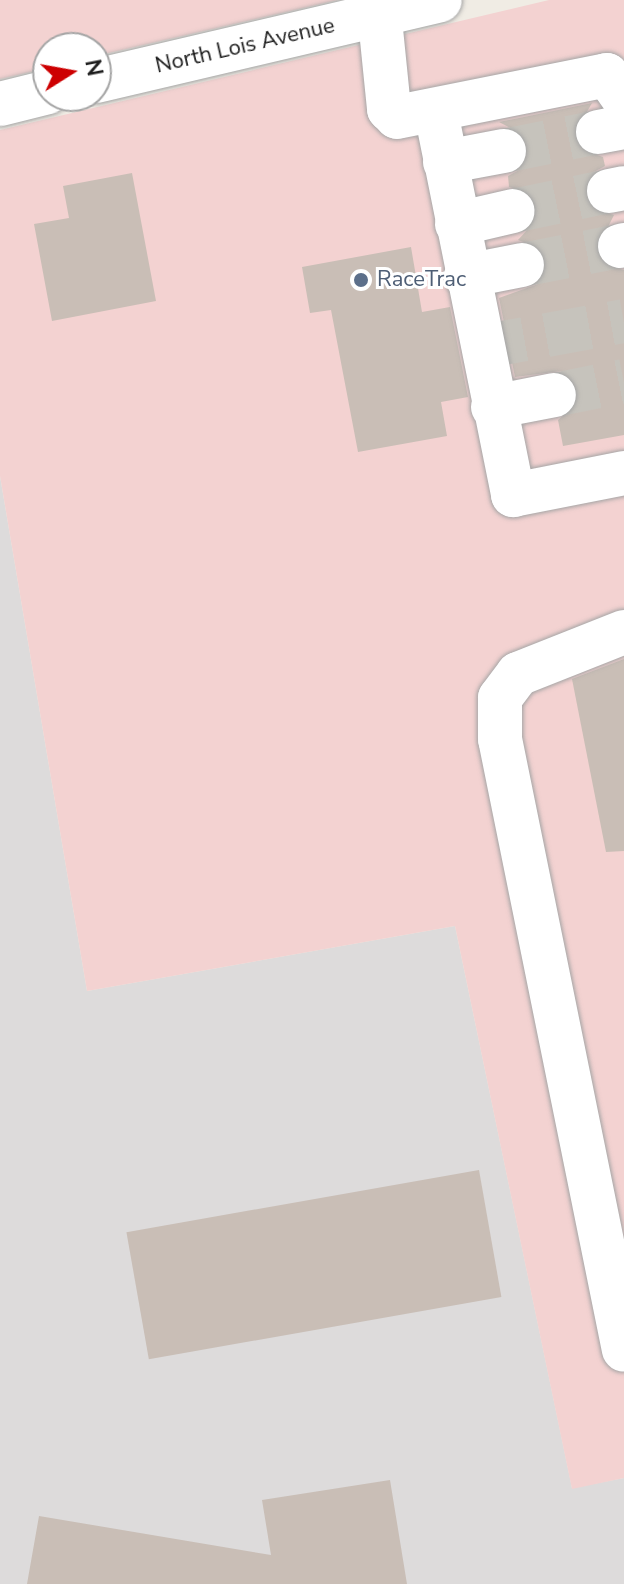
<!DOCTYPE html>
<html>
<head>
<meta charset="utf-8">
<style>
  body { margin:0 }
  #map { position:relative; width:624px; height:1584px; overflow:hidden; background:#f0ece4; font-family:"Nunito Sans",sans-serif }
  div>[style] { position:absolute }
  .residential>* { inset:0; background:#dddbdb }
  .commercial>* { inset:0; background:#f3d2d1 }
  .building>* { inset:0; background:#c9beb6; transform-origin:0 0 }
  .minor-tunnel>* { height:44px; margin-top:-22px; transform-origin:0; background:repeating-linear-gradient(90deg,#c6c3bc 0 44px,transparent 0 66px) }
  .roads { filter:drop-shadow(0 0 2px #a5a5a5) drop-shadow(0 0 2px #a5a5a5) }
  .minor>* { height:44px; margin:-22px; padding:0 22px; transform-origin:22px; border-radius:22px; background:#fff }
  .dots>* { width:22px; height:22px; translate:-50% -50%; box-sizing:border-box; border:4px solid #fff; border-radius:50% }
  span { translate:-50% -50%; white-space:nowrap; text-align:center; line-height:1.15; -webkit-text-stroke:6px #fff; paint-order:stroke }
  .street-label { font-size:22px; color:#1e1e1e }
  .service-label { font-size:22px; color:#4e5e75 }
  .left { translate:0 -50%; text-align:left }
  .north { position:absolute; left:32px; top:32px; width:80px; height:80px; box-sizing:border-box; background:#fff; border:2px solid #a5a5a5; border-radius:50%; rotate:79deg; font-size:22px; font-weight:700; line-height:32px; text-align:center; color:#1e1e1e }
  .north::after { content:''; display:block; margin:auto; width:28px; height:36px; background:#cd0001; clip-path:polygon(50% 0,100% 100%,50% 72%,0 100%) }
</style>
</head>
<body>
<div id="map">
  <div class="residential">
    <i style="clip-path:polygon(0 476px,87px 991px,455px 926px,572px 1488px,624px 1478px,624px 1584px,0 1584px)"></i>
  </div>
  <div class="commercial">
    <i style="clip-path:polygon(0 0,338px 0,96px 56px,96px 48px,48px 48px,48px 68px,0 79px)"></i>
    <i style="clip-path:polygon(549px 0,624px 0,624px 1478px,572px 1489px,455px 926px,87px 991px,0 476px,0 130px)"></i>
  </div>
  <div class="building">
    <i style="clip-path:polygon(592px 103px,573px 136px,580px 149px,603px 157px,605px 166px,592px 173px,584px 195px,591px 208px,614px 215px,596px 251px,603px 264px,624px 270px,624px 435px,563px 446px,558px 420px,577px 404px,578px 389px,561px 371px,515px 377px,499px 298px,538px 284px,547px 261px,540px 248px,518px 240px,537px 219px,537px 206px,531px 193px,509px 187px,508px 176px,521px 169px,529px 147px,522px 134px,499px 122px)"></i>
    <i style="clip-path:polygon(132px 173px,156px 301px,52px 321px,34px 224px,69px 218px,63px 186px)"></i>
    <i style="clip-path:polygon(411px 247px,422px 312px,450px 307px,468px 397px,441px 402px,447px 436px,358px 452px,331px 310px,310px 313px,302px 267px)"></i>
    <i style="clip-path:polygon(624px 659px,624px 851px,606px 852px,572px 679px)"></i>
    <i style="left:479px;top:1170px;width:129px;height:358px;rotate:80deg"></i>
    <i style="clip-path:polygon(390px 1480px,407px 1584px,27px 1584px,39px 1516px,271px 1555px,262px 1500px)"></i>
  </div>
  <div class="minor-tunnel">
    <i style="left:504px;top:151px;width:96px;rotate:-11.4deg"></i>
    <i style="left:513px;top:211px;width:98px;rotate:-11.8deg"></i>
    <i style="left:522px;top:265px;width:100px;rotate:-11deg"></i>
    <i style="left:481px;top:347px;width:145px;rotate:-10.3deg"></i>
    <i style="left:554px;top:395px;width:71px;rotate:-11.3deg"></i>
  </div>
  <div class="roads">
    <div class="minor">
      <i style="left:378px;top:0;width:110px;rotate:84.2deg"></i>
      <i style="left:389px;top:109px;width:11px;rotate:45deg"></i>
      <i style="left:397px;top:117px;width:214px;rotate:-11.3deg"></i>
      <i style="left:607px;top:75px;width:29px;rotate:55deg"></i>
      <i style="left:96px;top:81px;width:353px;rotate:-13.2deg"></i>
      <i style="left:0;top:104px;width:49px;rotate:-14deg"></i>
      <i style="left:436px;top:112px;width:391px;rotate:78.6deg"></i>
      <i style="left:513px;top:495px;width:113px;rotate:-11.2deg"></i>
      <i style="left:598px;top:132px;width:26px;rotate:-11deg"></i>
      <i style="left:445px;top:162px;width:60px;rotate:-10.6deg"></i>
      <i style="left:609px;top:191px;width:15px;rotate:-11deg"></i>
      <i style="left:457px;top:224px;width:57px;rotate:-13.1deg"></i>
      <i style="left:620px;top:246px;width:4px;rotate:-14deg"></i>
      <i style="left:466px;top:276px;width:57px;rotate:-11.1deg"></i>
      <i style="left:493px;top:407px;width:62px;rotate:-11.1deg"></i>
      <i style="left:624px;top:632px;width:114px;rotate:158.4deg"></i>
      <i style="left:518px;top:674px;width:30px;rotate:127deg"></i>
      <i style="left:500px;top:698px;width:41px;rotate:90deg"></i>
      <i style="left:500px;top:739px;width:623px;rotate:78.53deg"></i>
    </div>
  </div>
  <div class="dots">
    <i style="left:361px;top:280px;background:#5c6f8a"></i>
  </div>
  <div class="street-label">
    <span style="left:245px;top:46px;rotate:-13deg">North Lois Avenue</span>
  </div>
  <div class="service-label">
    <span class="left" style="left:377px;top:280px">RaceTrac</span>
  </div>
  <div class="north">N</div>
</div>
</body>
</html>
